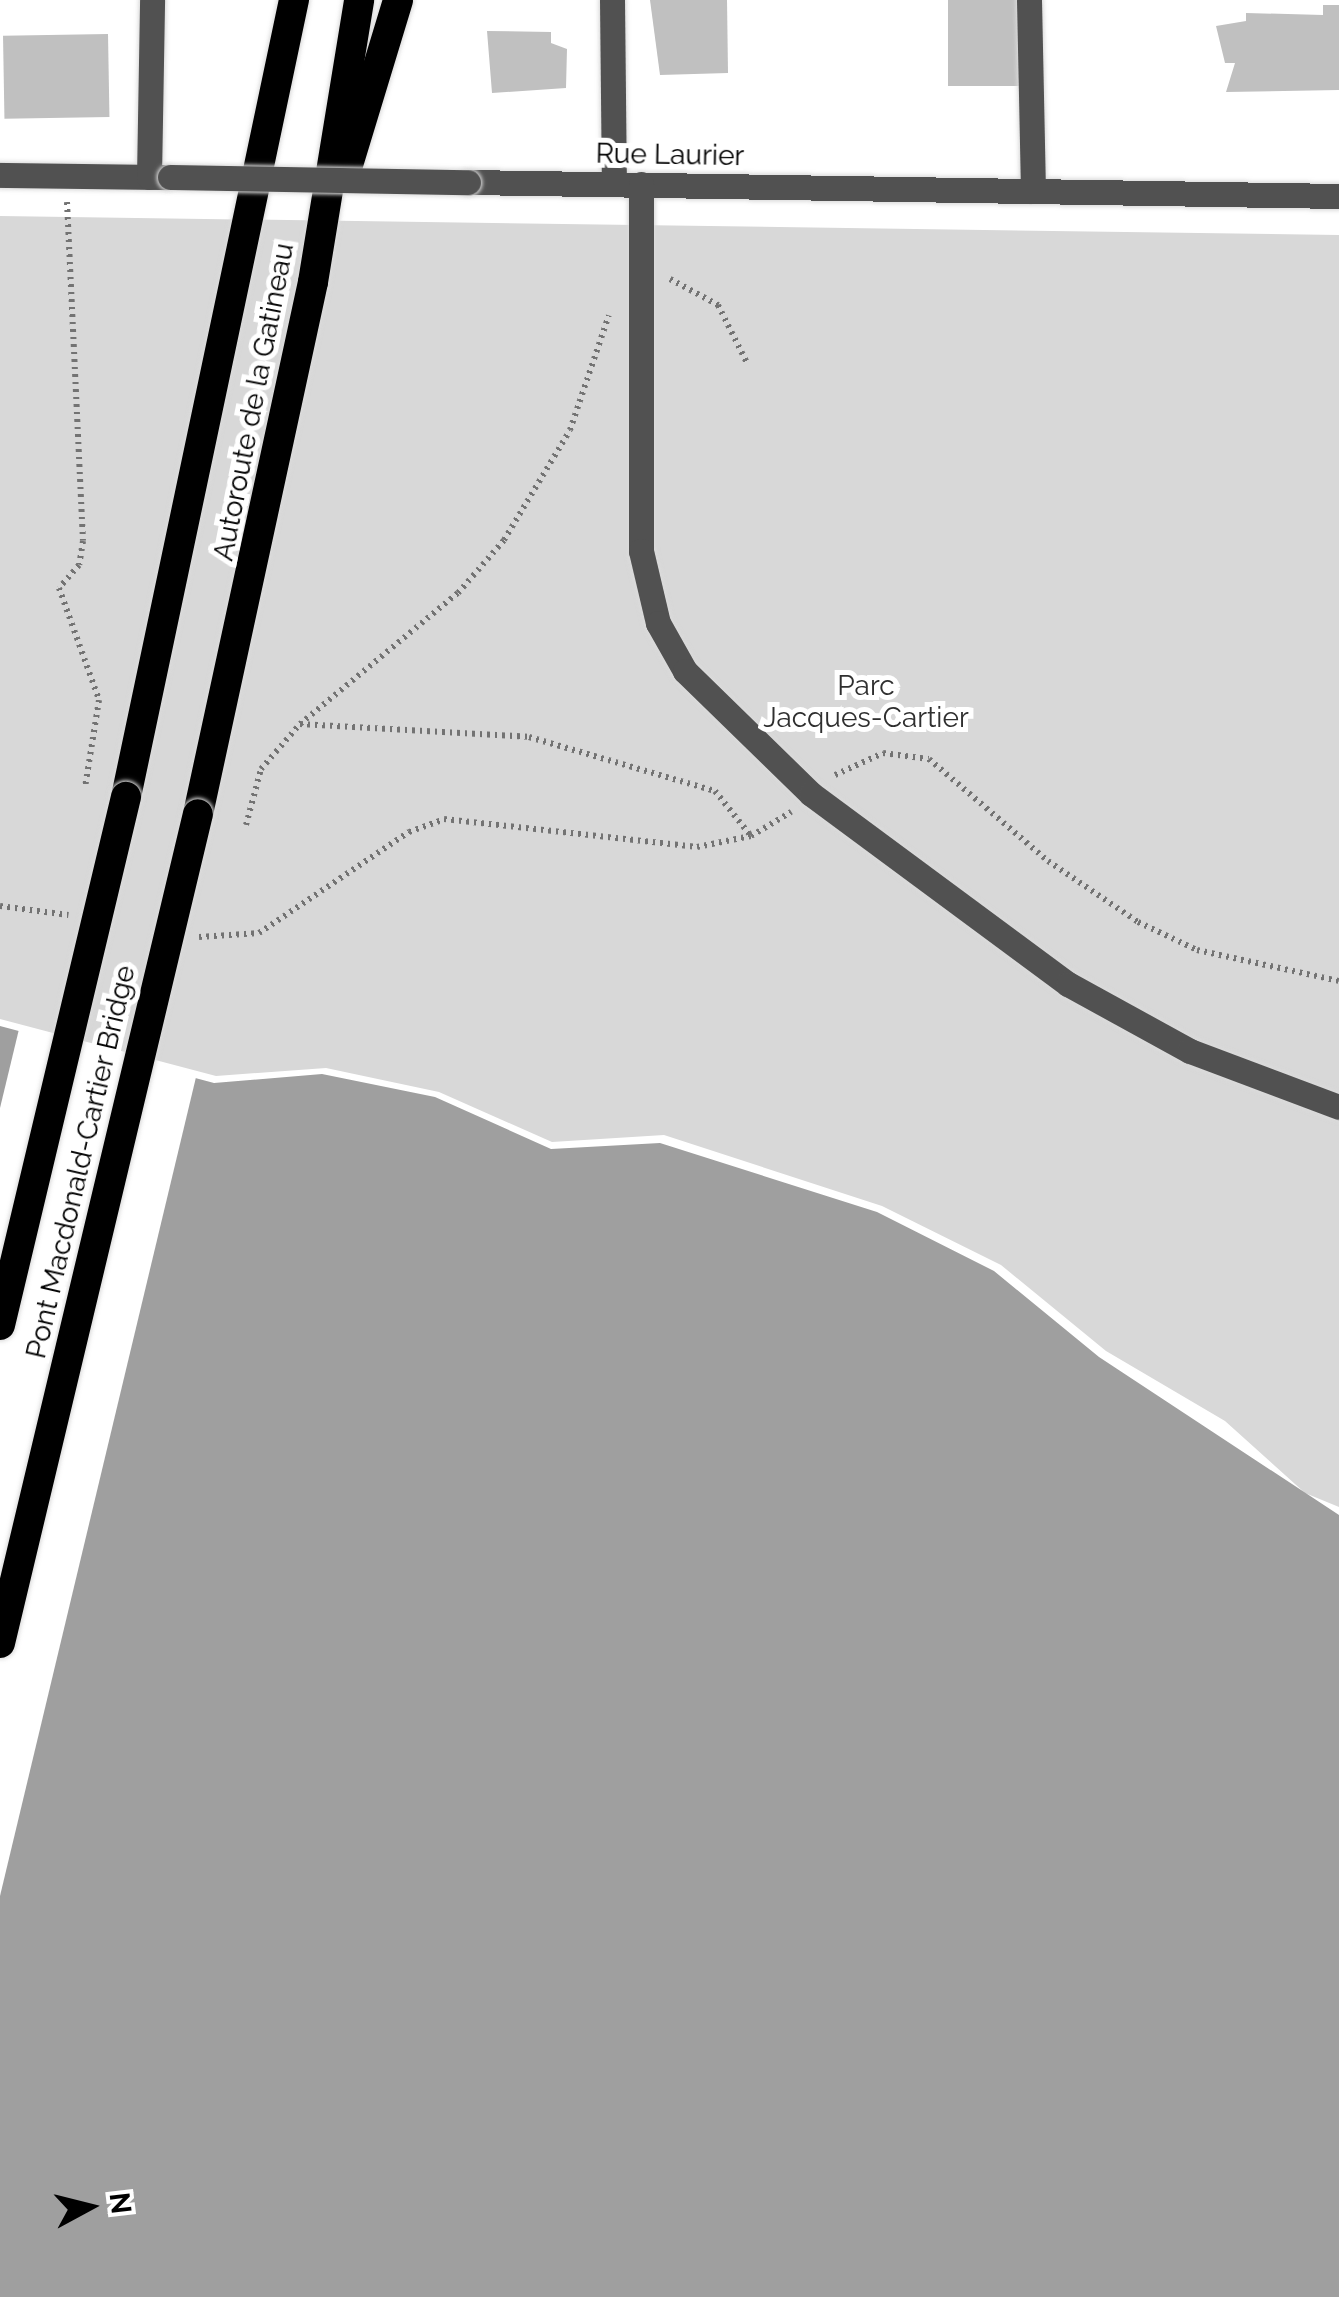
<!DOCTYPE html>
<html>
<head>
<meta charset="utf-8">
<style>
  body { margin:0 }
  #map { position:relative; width:1339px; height:2297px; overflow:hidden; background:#fff; font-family:Raleway,sans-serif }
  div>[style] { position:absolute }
  .green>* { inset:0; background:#d8d8d8 }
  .water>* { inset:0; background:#9f9f9f }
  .pier>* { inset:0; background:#fff }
  .building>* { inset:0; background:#c0c0c0; transform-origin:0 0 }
  .path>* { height:6px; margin-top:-3px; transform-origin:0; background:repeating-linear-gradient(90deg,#737373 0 2.5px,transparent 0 7.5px) }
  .roads { filter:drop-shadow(0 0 2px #dbdbdb) drop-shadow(0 0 2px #dbdbdb) }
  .minor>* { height:25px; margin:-12.5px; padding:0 12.5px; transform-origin:12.5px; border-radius:12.5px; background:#515151 }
  .highway>* { height:30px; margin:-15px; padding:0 15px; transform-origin:15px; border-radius:15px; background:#000 }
  .bridges { filter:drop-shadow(0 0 2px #dbdbdb) drop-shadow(0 0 2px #dbdbdb) }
  .minor-bridge>* { height:25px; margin:-12.5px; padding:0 12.5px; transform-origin:12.5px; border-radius:12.5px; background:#515151 }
  .highway-bridge>* { height:30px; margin:-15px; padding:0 15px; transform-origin:15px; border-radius:15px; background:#000 }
  span { translate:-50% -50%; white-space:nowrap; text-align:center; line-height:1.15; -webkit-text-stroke:10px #fff; paint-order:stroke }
  .street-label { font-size:28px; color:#000 }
  .park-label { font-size:28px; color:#2f2f2f }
  .north { position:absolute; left:40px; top:2157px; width:100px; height:100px; -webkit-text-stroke:8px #fff; paint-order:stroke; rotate:83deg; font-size:28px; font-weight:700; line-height:40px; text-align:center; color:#000 }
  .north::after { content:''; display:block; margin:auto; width:35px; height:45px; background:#000; clip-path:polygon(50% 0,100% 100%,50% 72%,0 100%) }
</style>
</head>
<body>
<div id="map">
  <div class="green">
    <i style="clip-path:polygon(0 216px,1339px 235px,1339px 1507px,1305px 1493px,1225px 1421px,1106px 1351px,1001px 1265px,882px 1206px,664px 1135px,552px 1142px,439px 1092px,326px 1068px,216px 1076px,0 1019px)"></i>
  </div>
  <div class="water">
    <i style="clip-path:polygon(0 1026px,214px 1083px,322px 1074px,435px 1097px,551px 1149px,660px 1143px,877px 1212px,994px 1271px,1099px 1357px,1339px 1515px,1339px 2297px,0 2297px)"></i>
  </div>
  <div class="pier">
    <i style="clip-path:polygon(20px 1025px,197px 1073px,0 1896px,0 1108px)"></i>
  </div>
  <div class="building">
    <i style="clip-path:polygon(650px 0,727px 0,728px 73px,660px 75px)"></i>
    <i style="left:948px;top:0;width:71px;height:86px"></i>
    <i style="clip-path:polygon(1323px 5px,1339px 5px,1339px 90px,1226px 92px,1235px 63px,1225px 63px,1216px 26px,1246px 21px,1246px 13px,1323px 15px)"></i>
    <i style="clip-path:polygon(487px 31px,551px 32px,551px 43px,567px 49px,566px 88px,492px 93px)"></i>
    <i style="left:108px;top:34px;width:83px;height:105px;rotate:89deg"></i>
  </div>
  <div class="path">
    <i style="left:67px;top:202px;width:339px;rotate:87.3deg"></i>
    <i style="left:83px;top:541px;width:24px;rotate:99deg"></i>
    <i style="left:79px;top:565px;width:30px;rotate:131deg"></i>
    <i style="left:59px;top:588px;width:119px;rotate:70.3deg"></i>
    <i style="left:99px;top:700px;width:88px;rotate:99.1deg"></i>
    <i style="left:670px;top:279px;width:55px;rotate:28.4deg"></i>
    <i style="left:718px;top:305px;width:63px;rotate:63.4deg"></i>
    <i style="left:300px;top:724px;width:229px;rotate:3.2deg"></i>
    <i style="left:529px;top:737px;width:194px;rotate:16.2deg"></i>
    <i style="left:715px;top:791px;width:58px;rotate:51.3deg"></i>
    <i style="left:835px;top:775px;width:53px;rotate:-24.6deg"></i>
    <i style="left:883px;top:753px;width:46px;rotate:7.4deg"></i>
    <i style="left:929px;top:759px;width:157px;rotate:40.6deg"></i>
    <i style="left:1048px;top:861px;width:109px;rotate:34.1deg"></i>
    <i style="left:1138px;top:922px;width:65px;rotate:25.4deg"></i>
    <i style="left:1197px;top:950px;width:145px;rotate:12.3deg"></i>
    <i style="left:246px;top:825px;width:58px;rotate:-75deg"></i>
    <i style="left:261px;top:769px;width:60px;rotate:-49.1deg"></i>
    <i style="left:300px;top:724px;width:205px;rotate:-39.7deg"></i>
    <i style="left:458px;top:593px;width:70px;rotate:-49deg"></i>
    <i style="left:504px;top:540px;width:128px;rotate:-59deg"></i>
    <i style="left:570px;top:430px;width:121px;rotate:-71.3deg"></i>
    <i style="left:0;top:906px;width:69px;rotate:7.5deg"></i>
    <i style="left:199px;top:937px;width:60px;rotate:-3.8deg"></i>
    <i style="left:259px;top:933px;width:181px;rotate:-34deg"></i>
    <i style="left:409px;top:832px;width:37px;rotate:-20deg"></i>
    <i style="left:444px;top:819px;width:255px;rotate:6.3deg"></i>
    <i style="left:697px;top:847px;width:55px;rotate:-11.5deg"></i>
    <i style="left:751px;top:836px;width:47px;rotate:-31deg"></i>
  </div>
  <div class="roads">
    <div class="minor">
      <i style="left:612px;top:0;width:184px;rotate:89.4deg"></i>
      <i style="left:1029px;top:0;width:191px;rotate:88.8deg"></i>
      <i style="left:0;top:175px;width:165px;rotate:0.7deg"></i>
      <i style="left:149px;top:177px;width:177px;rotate:-89deg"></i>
      <i style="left:468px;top:182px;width:871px;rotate:0.92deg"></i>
      <i style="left:641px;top:184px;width:367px;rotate:90deg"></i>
      <i style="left:641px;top:551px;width:74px;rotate:76.7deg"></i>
      <i style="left:658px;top:623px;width:55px;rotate:60.6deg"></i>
      <i style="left:685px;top:671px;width:176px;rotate:44.3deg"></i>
      <i style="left:811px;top:794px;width:320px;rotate:36.5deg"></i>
      <i style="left:1068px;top:984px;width:139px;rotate:28.8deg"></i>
      <i style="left:1190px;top:1051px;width:159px;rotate:20.6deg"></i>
    </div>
    <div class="highway">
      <i style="left:348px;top:165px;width:172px;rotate:-73.1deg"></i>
      <i style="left:126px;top:797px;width:815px;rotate:-78.1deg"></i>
      <i style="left:198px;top:814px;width:544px;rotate:-77.8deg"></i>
      <i style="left:313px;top:282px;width:286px;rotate:-80.7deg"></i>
    </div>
  </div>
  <div class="bridges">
    <div class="minor-bridge">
      <i style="left:170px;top:177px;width:298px;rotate:1deg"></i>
    </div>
    <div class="highway-bridge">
      <i style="left:0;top:1325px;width:543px;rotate:-76.58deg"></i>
      <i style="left:0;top:1643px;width:852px;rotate:-76.57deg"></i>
    </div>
  </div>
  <div class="street-label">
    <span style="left:670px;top:155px;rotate:1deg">Rue Laurier</span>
    <span style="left:254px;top:402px;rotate:-79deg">Autoroute de la Gatineau</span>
    <span style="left:81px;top:1162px;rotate:-77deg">Pont Macdonald-Cartier Bridge</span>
  </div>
  <div class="park-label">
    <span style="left:866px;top:702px">Parc<br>Jacques-Cartier</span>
  </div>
  <div class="north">N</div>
</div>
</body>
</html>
